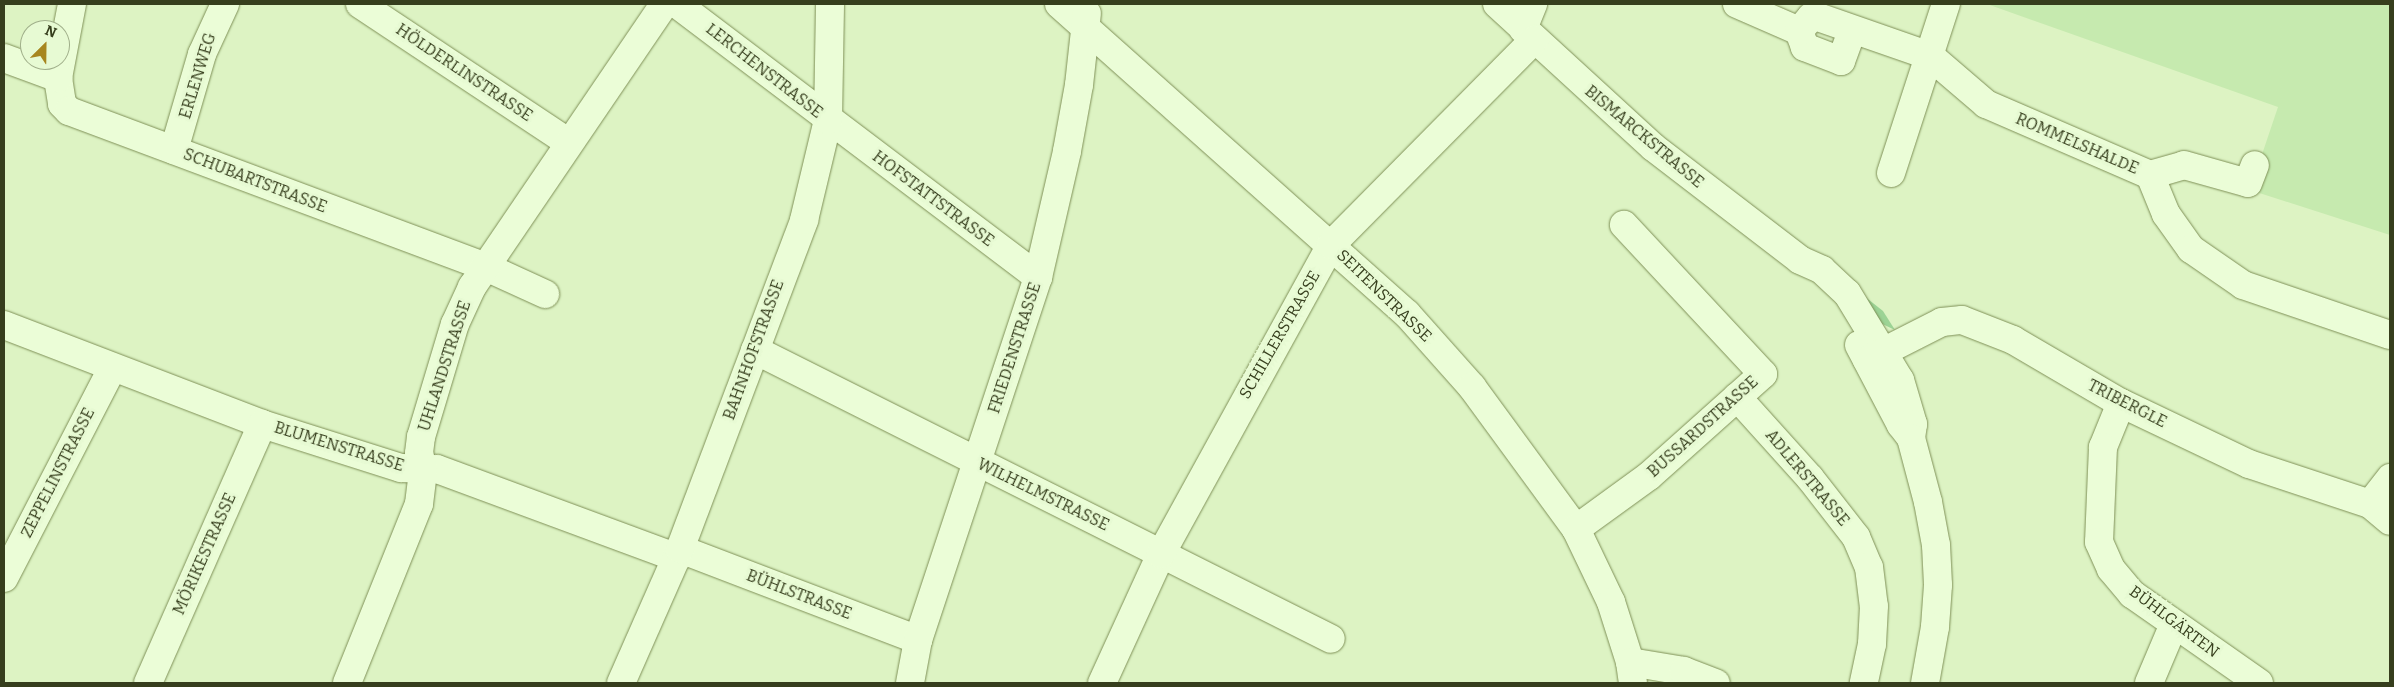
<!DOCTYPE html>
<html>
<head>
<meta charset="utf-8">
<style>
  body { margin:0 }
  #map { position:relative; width:2394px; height:687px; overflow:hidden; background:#ddf3c3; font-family:Bitter,serif }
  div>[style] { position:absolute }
  .farmland>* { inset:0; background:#c6eaaf }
  .green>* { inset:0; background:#9cd395 }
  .roads { filter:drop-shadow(0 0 1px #7f9057) drop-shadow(0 0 1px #7f9057) }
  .minor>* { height:28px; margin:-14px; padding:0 14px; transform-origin:14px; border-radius:14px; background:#ebfdd7 }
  span { translate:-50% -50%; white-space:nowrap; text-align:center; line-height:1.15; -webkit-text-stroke:5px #e7fad3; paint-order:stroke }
  .street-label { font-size:16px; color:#363e1d }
  .frame { position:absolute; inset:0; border:5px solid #363e1d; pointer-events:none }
  .north { position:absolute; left:20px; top:20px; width:50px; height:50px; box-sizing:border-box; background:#e7fad3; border:1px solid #a0af8a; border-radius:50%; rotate:23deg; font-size:14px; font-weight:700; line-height:20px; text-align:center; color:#363e1d }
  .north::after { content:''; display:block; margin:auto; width:18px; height:22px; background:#a7861f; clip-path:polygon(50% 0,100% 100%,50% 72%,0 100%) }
</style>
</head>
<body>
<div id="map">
  <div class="farmland">
    <i style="clip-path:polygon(1987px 4px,2390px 4px,2390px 235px,2250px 190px,2278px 107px)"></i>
  </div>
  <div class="green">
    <i style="clip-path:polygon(1859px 292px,1883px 311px,1895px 330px,1876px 321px)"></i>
  </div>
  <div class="roads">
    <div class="minor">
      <i style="left:72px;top:4px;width:75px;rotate:100.7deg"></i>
      <i style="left:58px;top:78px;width:26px;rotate:81deg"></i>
      <i style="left:62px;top:104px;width:10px;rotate:45deg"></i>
      <i style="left:69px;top:111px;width:445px;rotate:20.5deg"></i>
      <i style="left:486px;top:267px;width:65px;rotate:24.6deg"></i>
      <i style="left:360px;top:4px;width:251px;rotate:33.6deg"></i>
      <i style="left:677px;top:4px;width:453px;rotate:37.1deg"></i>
      <i style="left:1059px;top:4px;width:466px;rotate:41.7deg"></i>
      <i style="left:1407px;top:314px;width:98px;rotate:48.3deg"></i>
      <i style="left:1472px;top:387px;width:176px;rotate:53.8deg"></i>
      <i style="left:1576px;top:529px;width:81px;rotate:64.4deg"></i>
      <i style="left:1611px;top:602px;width:63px;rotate:72.4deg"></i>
      <i style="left:1630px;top:662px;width:21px;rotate:82deg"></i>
      <i style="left:1497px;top:4px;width:212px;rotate:42.5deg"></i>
      <i style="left:1653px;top:147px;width:185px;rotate:37.5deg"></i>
      <i style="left:1800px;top:260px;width:24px;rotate:24deg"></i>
      <i style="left:1822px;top:270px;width:34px;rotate:43deg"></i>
      <i style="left:1847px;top:293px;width:102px;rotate:58.7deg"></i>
      <i style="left:1900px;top:380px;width:46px;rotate:73.5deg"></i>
      <i style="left:1913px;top:424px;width:14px;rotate:98deg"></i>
      <i style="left:1737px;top:4px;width:68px;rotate:23.5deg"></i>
      <i style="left:1523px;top:29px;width:27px;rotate:-68deg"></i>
      <i style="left:1852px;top:31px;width:32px;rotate:110deg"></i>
      <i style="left:1841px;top:61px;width:39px;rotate:-159deg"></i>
      <i style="left:1805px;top:47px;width:17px;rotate:-111deg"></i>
      <i style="left:1799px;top:31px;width:18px;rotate:-49deg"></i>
      <i style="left:1811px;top:17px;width:7px"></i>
      <i style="left:1818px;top:17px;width:119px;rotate:19.2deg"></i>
      <i style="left:1930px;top:56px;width:74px;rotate:40.6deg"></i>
      <i style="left:1986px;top:104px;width:179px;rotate:23.4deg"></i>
      <i style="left:2150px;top:175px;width:42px;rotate:67.7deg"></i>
      <i style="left:2166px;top:214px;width:43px;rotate:54.5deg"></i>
      <i style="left:2191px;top:249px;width:63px;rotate:34.7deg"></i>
      <i style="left:2243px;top:285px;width:155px;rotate:18.8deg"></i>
      <i style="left:4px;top:58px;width:58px;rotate:20.3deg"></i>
      <i style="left:174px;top:150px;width:100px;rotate:-73.7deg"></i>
      <i style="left:202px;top:54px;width:55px;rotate:-65.3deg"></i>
      <i style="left:1891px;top:173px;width:178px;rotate:-72deg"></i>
      <i style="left:2150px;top:175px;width:35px;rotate:-16deg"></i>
      <i style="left:2184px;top:165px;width:66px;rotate:15.7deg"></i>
      <i style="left:2248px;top:183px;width:19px;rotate:-69deg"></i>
      <i style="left:4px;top:325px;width:276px;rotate:21deg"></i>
      <i style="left:262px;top:424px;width:146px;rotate:17.6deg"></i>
      <i style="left:401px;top:468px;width:36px;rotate:2deg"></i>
      <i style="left:437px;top:469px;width:256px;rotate:20.3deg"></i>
      <i style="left:1859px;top:345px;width:90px;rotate:62.3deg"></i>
      <i style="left:1901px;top:425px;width:16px;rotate:52deg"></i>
      <i style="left:1911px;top:438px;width:66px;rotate:75.1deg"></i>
      <i style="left:1928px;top:502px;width:44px;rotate:79.5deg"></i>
      <i style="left:1936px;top:545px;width:40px;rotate:87.1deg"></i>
      <i style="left:1938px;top:585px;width:42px;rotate:94.1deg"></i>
      <i style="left:1935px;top:627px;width:57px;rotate:100.1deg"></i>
      <i style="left:755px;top:350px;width:644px;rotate:26.64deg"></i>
      <i style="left:1867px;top:360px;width:84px;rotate:-26.9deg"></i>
      <i style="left:1942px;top:322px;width:20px;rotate:-6deg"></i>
      <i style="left:1962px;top:320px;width:55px;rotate:21.4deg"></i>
      <i style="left:2013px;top:340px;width:125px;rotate:30.3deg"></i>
      <i style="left:2121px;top:403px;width:142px;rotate:25.5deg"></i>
      <i style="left:2249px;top:464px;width:127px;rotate:18.3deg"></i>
      <i style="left:2370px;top:504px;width:26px;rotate:40deg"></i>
      <i style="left:1737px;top:397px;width:109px;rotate:48deg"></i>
      <i style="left:1810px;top:478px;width:75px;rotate:52.1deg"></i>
      <i style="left:1856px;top:537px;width:33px;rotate:67deg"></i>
      <i style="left:1869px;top:567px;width:39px;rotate:83deg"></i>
      <i style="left:1874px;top:606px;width:38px;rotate:93deg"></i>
      <i style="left:1872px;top:644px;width:40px;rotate:102deg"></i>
      <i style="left:2121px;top:403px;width:48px;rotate:112.2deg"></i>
      <i style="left:2103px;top:447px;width:95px;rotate:92.4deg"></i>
      <i style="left:2099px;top:542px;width:30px;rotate:66deg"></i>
      <i style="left:2111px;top:569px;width:33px;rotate:50deg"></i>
      <i style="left:2132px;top:594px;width:155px;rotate:35deg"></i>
      <i style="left:2370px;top:504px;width:33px;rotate:-52deg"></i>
      <i style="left:1576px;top:529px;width:90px;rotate:-36deg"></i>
      <i style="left:1649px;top:476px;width:153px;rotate:-41.8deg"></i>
      <i style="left:1763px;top:374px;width:204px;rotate:-133deg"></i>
      <i style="left:680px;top:549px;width:255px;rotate:20.9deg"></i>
      <i style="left:4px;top:578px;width:235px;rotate:-62.7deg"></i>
      <i style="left:1630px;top:662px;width:55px;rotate:9.5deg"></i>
      <i style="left:1684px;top:671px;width:34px;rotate:21deg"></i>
      <i style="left:148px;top:683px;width:283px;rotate:-66.2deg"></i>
      <i style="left:347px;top:683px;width:193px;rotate:-68.1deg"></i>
      <i style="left:419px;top:504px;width:35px;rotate:-83deg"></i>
      <i style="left:423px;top:469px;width:16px;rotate:-104deg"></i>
      <i style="left:419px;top:453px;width:16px;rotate:-83deg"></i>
      <i style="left:421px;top:437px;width:118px;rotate:-73.3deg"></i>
      <i style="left:455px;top:324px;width:41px;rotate:-65.3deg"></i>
      <i style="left:472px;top:287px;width:342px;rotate:-55.8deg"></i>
      <i style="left:621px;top:683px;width:146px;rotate:-66.2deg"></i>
      <i style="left:680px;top:549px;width:352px;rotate:-69.3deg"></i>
      <i style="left:804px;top:220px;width:103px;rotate:-76.5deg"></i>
      <i style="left:828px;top:120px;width:116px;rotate:-89deg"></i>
      <i style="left:910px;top:683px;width:44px;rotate:-79.5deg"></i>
      <i style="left:918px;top:640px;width:382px;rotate:-71.7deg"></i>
      <i style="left:1038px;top:277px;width:129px;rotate:-77deg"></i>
      <i style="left:1067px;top:151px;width:67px;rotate:-79.7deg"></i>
      <i style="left:1079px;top:85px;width:72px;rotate:-83.7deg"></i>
      <i style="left:1102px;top:683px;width:142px;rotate:-65.4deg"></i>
      <i style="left:1161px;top:554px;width:353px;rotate:-61.2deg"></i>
      <i style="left:1331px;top:245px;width:289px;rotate:-45.3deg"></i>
      <i style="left:2149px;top:683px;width:64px;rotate:-67deg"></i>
    </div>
  </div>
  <div class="street-label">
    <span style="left:764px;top:71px;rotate:38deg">LERCHENSTRASSE</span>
    <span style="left:464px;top:73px;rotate:34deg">HÖLDERLINSTRASSE</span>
    <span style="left:198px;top:76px;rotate:-73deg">ERLENWEG</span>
    <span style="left:1644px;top:137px;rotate:40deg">BISMARCKSTRASSE</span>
    <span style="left:2077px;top:144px;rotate:23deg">ROMMELSHALDE</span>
    <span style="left:255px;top:181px;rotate:21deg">SCHUBARTSTRASSE</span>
    <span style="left:933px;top:199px;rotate:37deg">HOFSTATTSTRASSE</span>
    <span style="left:1384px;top:296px;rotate:44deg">SEITENSTRASSE</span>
    <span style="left:1280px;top:335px;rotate:-60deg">SCHILLERSTRASSE</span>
    <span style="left:1015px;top:348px;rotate:-72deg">FRIEDENSTRASSE</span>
    <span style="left:754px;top:350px;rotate:-70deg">BAHNHOFSTRASSE</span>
    <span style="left:445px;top:366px;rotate:-72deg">UHLANDSTRASSE</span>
    <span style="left:2127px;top:404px;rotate:27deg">TRIBERGLE</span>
    <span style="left:1703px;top:427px;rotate:-42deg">BUSSARDSTRASSE</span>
    <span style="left:339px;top:447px;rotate:17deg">BLUMENSTRASSE</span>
    <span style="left:58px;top:473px;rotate:-63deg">ZEPPELINSTRASSE</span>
    <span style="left:1807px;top:478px;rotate:50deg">ADLERSTRASSE</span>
    <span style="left:1043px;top:495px;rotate:26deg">WILHELMSTRASSE</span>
    <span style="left:205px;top:554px;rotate:-66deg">MÖRIKESTRASSE</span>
    <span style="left:799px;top:595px;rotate:21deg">BÜHLSTRASSE</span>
    <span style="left:2174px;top:622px;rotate:37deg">BÜHLGÄRTEN</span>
  </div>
  <div class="frame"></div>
  <div class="north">N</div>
</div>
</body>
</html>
